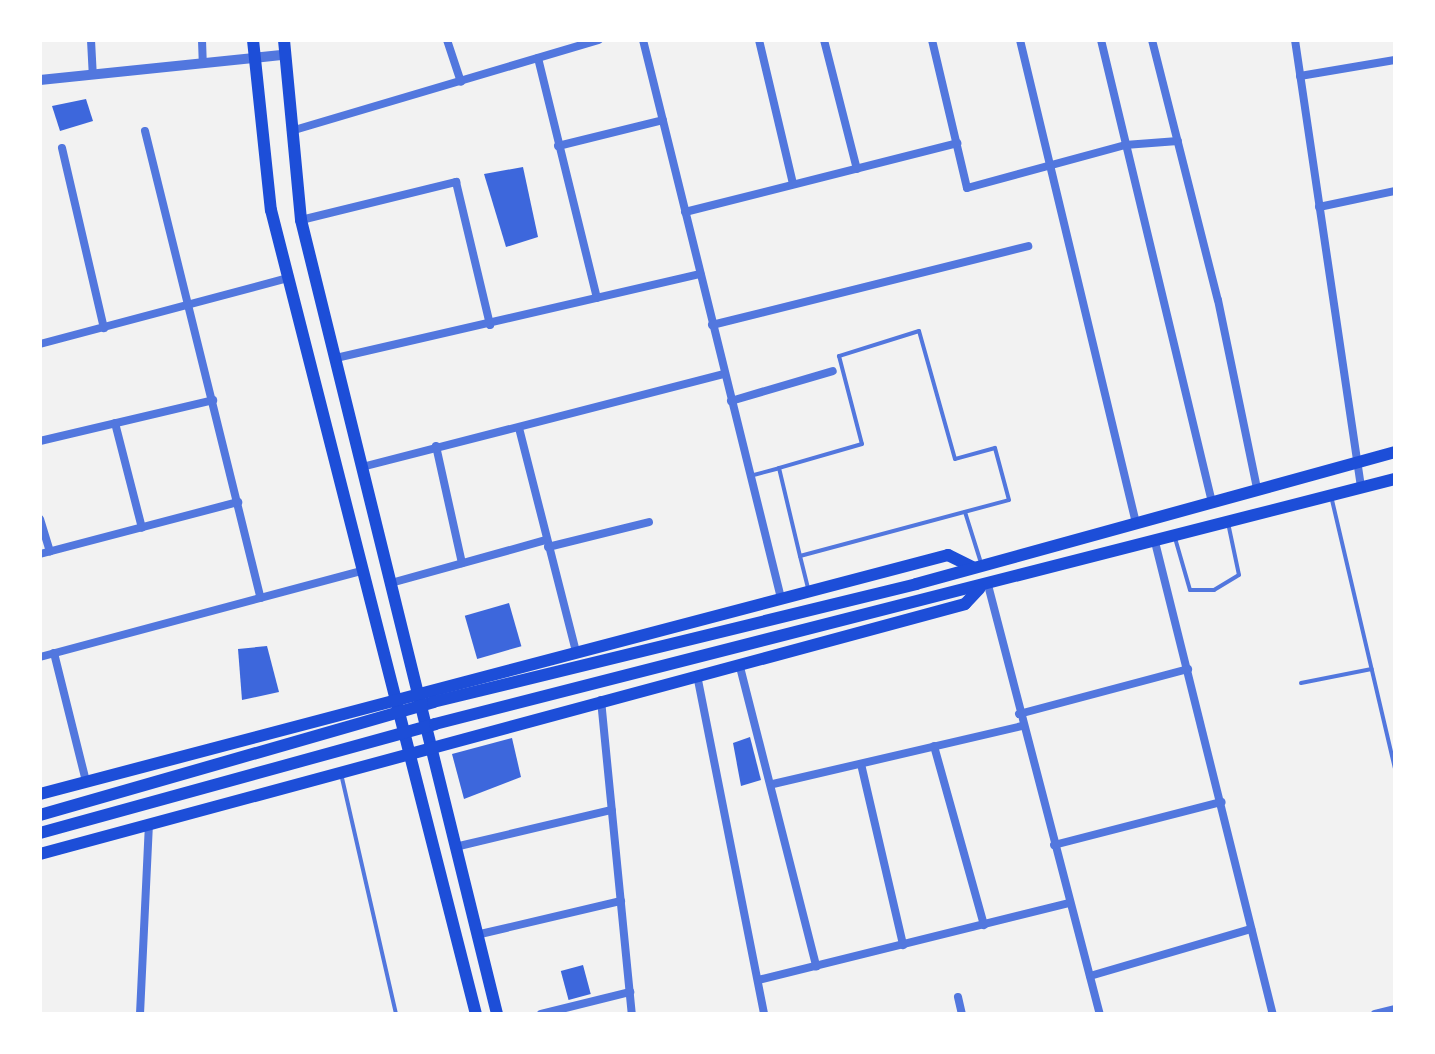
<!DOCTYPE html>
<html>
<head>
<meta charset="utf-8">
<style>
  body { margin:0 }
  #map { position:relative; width:1435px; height:1054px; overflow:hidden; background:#f2f2f2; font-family:Georgia,serif }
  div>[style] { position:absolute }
  .building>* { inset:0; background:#3d67dc; transform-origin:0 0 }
  .service>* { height:4px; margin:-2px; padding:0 2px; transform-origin:2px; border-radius:2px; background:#5277de }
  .minor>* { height:8px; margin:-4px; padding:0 4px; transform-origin:4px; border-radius:4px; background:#5277de }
  .tertiary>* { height:10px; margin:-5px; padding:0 5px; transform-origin:5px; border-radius:5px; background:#5277de }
  .primary>* { height:12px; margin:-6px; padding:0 6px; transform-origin:6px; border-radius:6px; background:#1d4ed8 }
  span { translate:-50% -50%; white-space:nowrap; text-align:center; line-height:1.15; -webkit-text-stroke:8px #fff; paint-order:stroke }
  .frame { position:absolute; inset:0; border:42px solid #fff; pointer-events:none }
</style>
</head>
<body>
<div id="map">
  <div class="building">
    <i style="clip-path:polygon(86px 99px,93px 121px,60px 131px,52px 106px)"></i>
    <i style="clip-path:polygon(523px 167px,538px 237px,506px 247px,484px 174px)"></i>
    <i style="left:509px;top:603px;width:45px;height:46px;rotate:74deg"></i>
    <i style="clip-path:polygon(267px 646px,279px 692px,242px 700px,238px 649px)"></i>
    <i style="clip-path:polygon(750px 737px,761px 780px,741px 786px,733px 743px)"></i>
    <i style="clip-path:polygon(512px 738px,521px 777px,464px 799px,452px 754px)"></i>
    <i style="left:583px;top:965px;width:30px;height:23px;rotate:75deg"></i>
  </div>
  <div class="service">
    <i style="left:750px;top:476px;width:30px;rotate:-15deg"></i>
    <i style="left:1332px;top:500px;width:275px;rotate:76.8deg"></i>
    <i style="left:965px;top:512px;width:50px;rotate:72.6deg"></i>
    <i style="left:1175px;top:538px;width:54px;rotate:73.9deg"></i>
    <i style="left:1190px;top:590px;width:24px"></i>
    <i style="left:1214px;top:590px;width:29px;rotate:-31deg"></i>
    <i style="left:1239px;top:575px;width:53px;rotate:-101.9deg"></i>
    <i style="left:800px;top:556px;width:216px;rotate:-15deg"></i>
    <i style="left:1009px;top:500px;width:54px;rotate:-105.1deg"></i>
    <i style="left:995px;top:448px;width:41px;rotate:164.6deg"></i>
    <i style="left:955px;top:459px;width:133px;rotate:-105.7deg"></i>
    <i style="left:919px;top:331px;width:84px;rotate:162.6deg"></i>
    <i style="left:839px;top:356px;width:91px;rotate:75.4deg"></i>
    <i style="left:862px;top:444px;width:86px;rotate:163.9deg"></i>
    <i style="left:779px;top:468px;width:90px;rotate:76.6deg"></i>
    <i style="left:800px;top:556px;width:32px;rotate:76deg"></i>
    <i style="left:1301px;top:683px;width:72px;rotate:-11.2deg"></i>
    <i style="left:342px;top:778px;width:242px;rotate:77.1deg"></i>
  </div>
  <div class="minor">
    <i style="left:91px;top:40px;width:34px;rotate:87deg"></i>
    <i style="left:202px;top:40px;width:23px;rotate:88deg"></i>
    <i style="left:447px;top:40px;width:44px;rotate:71.6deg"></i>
    <i style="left:643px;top:40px;width:575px;rotate:76.11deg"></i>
    <i style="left:759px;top:40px;width:148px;rotate:76.7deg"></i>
    <i style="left:824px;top:40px;width:133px;rotate:75.7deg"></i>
    <i style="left:932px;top:40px;width:152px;rotate:76.7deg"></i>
    <i style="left:967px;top:188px;width:164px;rotate:-15.2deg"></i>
    <i style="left:1125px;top:145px;width:53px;rotate:-4.3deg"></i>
    <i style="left:1020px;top:40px;width:496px;rotate:76.5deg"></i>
    <i style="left:1101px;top:40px;width:474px;rotate:76.5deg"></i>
    <i style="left:1152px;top:40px;width:268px;rotate:75.8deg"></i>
    <i style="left:1218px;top:300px;width:193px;rotate:78.3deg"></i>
    <i style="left:1295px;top:40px;width:453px;rotate:81.6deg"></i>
    <i style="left:538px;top:58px;width:247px;rotate:76.2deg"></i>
    <i style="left:1300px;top:76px;width:96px;rotate:-9.6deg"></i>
    <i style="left:145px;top:131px;width:481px;rotate:76.1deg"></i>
    <i style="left:291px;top:131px;width:321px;rotate:-16.5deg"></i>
    <i style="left:558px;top:146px;width:108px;rotate:-13.9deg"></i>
    <i style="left:62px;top:148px;width:185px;rotate:76.9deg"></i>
    <i style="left:1319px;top:207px;width:78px;rotate:-11.9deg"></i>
    <i style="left:685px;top:212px;width:281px;rotate:-14.2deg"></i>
    <i style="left:301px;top:220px;width:160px;rotate:-13.8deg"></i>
    <i style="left:456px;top:182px;width:147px;rotate:76.6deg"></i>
    <i style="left:712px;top:325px;width:326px;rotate:-14deg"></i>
    <i style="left:40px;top:344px;width:257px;rotate:-14.9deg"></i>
    <i style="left:336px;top:358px;width:374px;rotate:-13deg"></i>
    <i style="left:731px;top:401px;width:106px;rotate:-16.4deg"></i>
    <i style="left:115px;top:423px;width:108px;rotate:75.6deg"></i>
    <i style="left:519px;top:428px;width:230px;rotate:75.7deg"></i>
    <i style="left:40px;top:441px;width:178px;rotate:-13.3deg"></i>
    <i style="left:436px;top:446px;width:120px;rotate:77.5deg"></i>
    <i style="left:362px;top:467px;width:374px;rotate:-14.4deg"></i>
    <i style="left:40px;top:519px;width:34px;rotate:73deg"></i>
    <i style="left:1155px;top:542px;width:487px;rotate:76deg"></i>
    <i style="left:548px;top:547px;width:104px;rotate:-13.9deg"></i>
    <i style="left:40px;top:554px;width:205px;rotate:-14.7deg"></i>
    <i style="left:391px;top:583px;width:161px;rotate:-15.5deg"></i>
    <i style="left:988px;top:585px;width:443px;rotate:75.4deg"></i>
    <i style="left:54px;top:653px;width:132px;rotate:76deg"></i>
    <i style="left:40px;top:657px;width:332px;rotate:-15deg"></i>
    <i style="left:740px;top:667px;width:309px;rotate:75.7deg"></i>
    <i style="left:697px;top:675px;width:346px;rotate:78.8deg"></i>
    <i style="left:601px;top:700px;width:316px;rotate:84.4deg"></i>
    <i style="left:1019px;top:714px;width:175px;rotate:-14.9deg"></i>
    <i style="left:934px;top:746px;width:186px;rotate:74.4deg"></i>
    <i style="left:861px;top:764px;width:186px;rotate:76.9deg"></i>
    <i style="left:773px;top:784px;width:256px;rotate:-13.1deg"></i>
    <i style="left:1054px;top:845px;width:173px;rotate:-14.4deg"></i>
    <i style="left:455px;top:847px;width:161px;rotate:-13.3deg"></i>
    <i style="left:476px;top:935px;width:149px;rotate:-13.2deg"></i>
    <i style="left:1090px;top:976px;width:168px;rotate:-16.3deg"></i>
    <i style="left:758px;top:980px;width:321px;rotate:-13.9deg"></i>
    <i style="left:958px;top:997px;width:17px;rotate:77deg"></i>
    <i style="left:140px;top:1014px;width:190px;rotate:-87.3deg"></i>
    <i style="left:541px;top:1014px;width:92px;rotate:-13.9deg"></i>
    <i style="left:1375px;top:1014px;width:21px;rotate:-14deg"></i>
  </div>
  <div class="tertiary">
    <i style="left:40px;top:80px;width:245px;rotate:-5.9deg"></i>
  </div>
  <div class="primary">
    <i style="left:253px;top:40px;width:171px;rotate:84deg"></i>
    <i style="left:271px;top:210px;width:830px;rotate:75.7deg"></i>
    <i style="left:284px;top:40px;width:181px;rotate:84.6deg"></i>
    <i style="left:301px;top:220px;width:818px;rotate:76.13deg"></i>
    <i style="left:40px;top:794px;width:939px;rotate:-14.75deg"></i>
    <i style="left:948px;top:555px;width:28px;rotate:26deg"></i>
    <i style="left:40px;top:815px;width:409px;rotate:-16deg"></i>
    <i style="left:433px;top:702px;width:497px;rotate:-13.7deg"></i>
    <i style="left:916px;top:584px;width:497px;rotate:-15.4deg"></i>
    <i style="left:40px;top:833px;width:410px;rotate:-15.4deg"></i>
    <i style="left:435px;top:724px;width:991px;rotate:-14.32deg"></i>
    <i style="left:40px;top:854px;width:958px;rotate:-15.12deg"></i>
    <i style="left:965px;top:604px;width:21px;rotate:-47deg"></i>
  </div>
  <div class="frame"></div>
</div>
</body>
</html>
